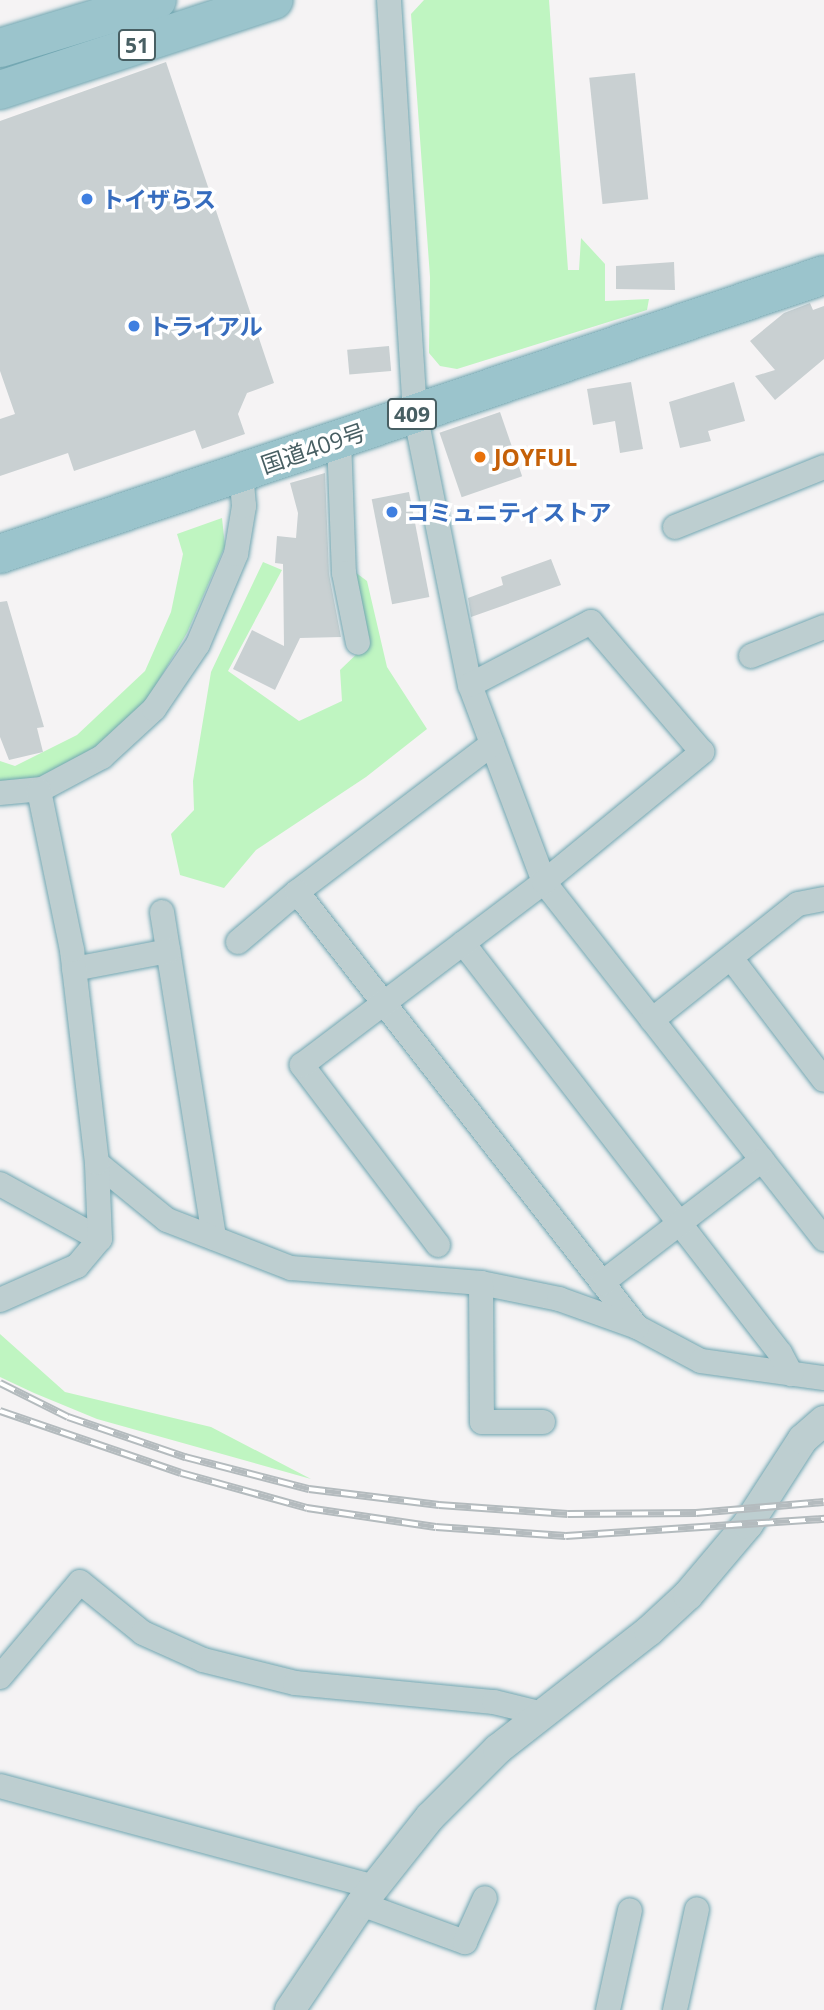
<!DOCTYPE html>
<html>
<head>
<meta charset="utf-8">
<style>
  body { margin:0 }
  #map { position:relative; width:824px; height:2010px; overflow:hidden; background:#f5f3f4; font-family:"Open Sans","Noto Sans JP",sans-serif }
  div>[style] { position:absolute }
  .green>* { inset:0; background:#bff5c1 }
  .building>* { inset:0; background:#c9d0d2; transform-origin:0 0 }
  .roads { filter:drop-shadow(0 0 2px #71a6b1) drop-shadow(0 0 2px #71a6b1) }
  .minor>* { height:24px; margin:-12px; padding:0 12px; transform-origin:12px; border-radius:12px; background:#bdced0 }
  .tertiary>* { height:30px; margin:-15px; padding:0 15px; transform-origin:15px; border-radius:15px; background:#bdced0 }
  .trunk>* { height:38px; margin:-19px; padding:0 19px; transform-origin:19px; border-radius:19px; background:#9bc4cc }
  .rail>* { height:8px; margin-top:-4px; transform-origin:0; background:repeating-linear-gradient(90deg,#fff 0 16px,#b4bbbe 0 32px); box-sizing:border-box; border-block:2px solid #b4bbbe }
  .dots>* { width:19px; height:19px; translate:-50% -50%; box-sizing:border-box; border:4px solid #fff; border-radius:50% }
  span { translate:-50% -50%; white-space:nowrap; text-align:center; line-height:1.15; -webkit-text-stroke:7px #fff; paint-order:stroke }
  .shield-label span { padding:2px 5px; background:#fff; border:2px solid; border-radius:5px; -webkit-text-stroke-width:0 }
  .shield-label { font-size:21px; color:#485f63; font-weight:700 }
  .shop-label { font-size:23px; color:#366cbe; font-weight:700 }
  .left { translate:0 -50%; text-align:left }
  .street-label { font-size:23px; color:#485f63 }
  .food-label { font-size:23px; color:#c56008; font-weight:700 }
</style>
</head>
<body>
<div id="map">
  <div class="green">
    <i style="clip-path:polygon(424px 0,549px 0,568px 270px,579px 270px,581px 238px,605px 264px,605px 301px,649px 299px,647px 310px,457px 369px,440px 366px,429px 353px,430px 277px,411px 14px)"></i>
    <i style="clip-path:polygon(222px 518px,225px 546px,187px 633px,147px 700px,117px 734px,50px 776px,0 784px,0 761px,15px 766px,77px 735px,145px 671px,171px 612px,183px 554px,177px 534px)"></i>
    <i style="clip-path:polygon(263px 562px,282px 570px,228px 671px,299px 721px,342px 701px,340px 670px,365px 646px,355px 572px,367px 581px,387px 667px,427px 729px,366px 777px,256px 850px,224px 888px,180px 875px,171px 834px,194px 810px,193px 781px,211px 672px)"></i>
    <i style="clip-path:polygon(0 1334px,65px 1392px,211px 1427px,311px 1479px,97px 1419px,34px 1393px,0 1377px)"></i>
  </div>
  <div class="building">
    <i style="clip-path:polygon(166px 62px,274px 383px,247px 393px,238px 414px,245px 434px,202px 449px,195px 430px,74px 471px,68px 453px,0 476px,0 419px,15px 414px,0 371px,0 121px)"></i>
    <i style="left:635px;top:73px;width:127px;height:46px;rotate:84deg"></i>
    <i style="clip-path:polygon(674px 262px,675px 290px,616px 289px,616px 266px)"></i>
    <i style="clip-path:polygon(810px 303px,813px 310px,824px 306px,824px 359px,775px 400px,755px 376px,775px 370px,750px 341px,784px 313px)"></i>
    <i style="left:389px;top:346px;width:25px;height:42px;rotate:85deg"></i>
    <i style="clip-path:polygon(631px 382px,643px 449px,620px 453px,615px 421px,593px 425px,587px 389px)"></i>
    <i style="clip-path:polygon(734px 382px,745px 421px,708px 431px,711px 441px,680px 448px,669px 402px)"></i>
    <i style="left:500px;top:412px;width:68px;height:64px;rotate:71deg"></i>
    <i style="clip-path:polygon(325px 473px,329px 574px,341px 637px,300px 638px,275px 690px,233px 669px,252px 630px,284px 646px,283px 564px,275px 563px,277px 536px,296px 538px,298px 513px,290px 483px)"></i>
    <i style="left:409px;top:492px;width:107px;height:38px;rotate:79deg"></i>
    <i style="clip-path:polygon(551px 559px,561px 585px,471px 617px,468px 598px,503px 585px,501px 577px)"></i>
    <i style="clip-path:polygon(7px 601px,44px 727px,37px 728px,43px 752px,9px 760px,0 737px,0 602px)"></i>
  </div>
  <div class="roads">
    <div class="minor">
      <i style="left:389px;top:0;width:414px;rotate:86.4deg"></i>
      <i style="left:415px;top:413px;width:278px;rotate:78.6deg"></i>
      <i style="left:470px;top:685px;width:210px;rotate:69.4deg"></i>
      <i style="left:544px;top:882px;width:454px;rotate:51.9deg"></i>
      <i style="left:339px;top:439px;width:134px;rotate:87.9deg"></i>
      <i style="left:344px;top:573px;width:71px;rotate:78.7deg"></i>
      <i style="left:675px;top:527px;width:161px;rotate:-21.9deg"></i>
      <i style="left:751px;top:656px;width:79px;rotate:-21.7deg"></i>
      <i style="left:0;top:793px;width:42px;rotate:-5.4deg"></i>
      <i style="left:42px;top:789px;width:68px;rotate:-28.1deg"></i>
      <i style="left:102px;top:757px;width:71px;rotate:-42.7deg"></i>
      <i style="left:154px;top:709px;width:78px;rotate:-55.9deg"></i>
      <i style="left:198px;top:644px;width:98px;rotate:-67.1deg"></i>
      <i style="left:236px;top:554px;width:49px;rotate:-80.5deg"></i>
      <i style="left:244px;top:506px;width:33px;rotate:-95deg"></i>
      <i style="left:297px;top:892px;width:245px;rotate:-37.2deg"></i>
      <i style="left:162px;top:912px;width:330px;rotate:80.9deg"></i>
      <i style="left:238px;top:942px;width:77px;rotate:-40.3deg"></i>
      <i style="left:297px;top:892px;width:552px;rotate:51.99deg"></i>
      <i style="left:637px;top:1327px;width:72px;rotate:28deg"></i>
      <i style="left:701px;top:1361px;width:124px;rotate:7.9deg"></i>
      <i style="left:463px;top:943px;width:518px;rotate:52.29deg"></i>
      <i style="left:780px;top:1353px;width:24px;rotate:62deg"></i>
      <i style="left:731px;top:958px;width:153px;rotate:52.7deg"></i>
      <i style="left:74px;top:969px;width:96px;rotate:-10.8deg"></i>
      <i style="left:652px;top:1020px;width:186px;rotate:-38.5deg"></i>
      <i style="left:798px;top:904px;width:26px;rotate:-11deg"></i>
      <i style="left:97px;top:1163px;width:90px;rotate:39.2deg"></i>
      <i style="left:167px;top:1220px;width:133px;rotate:21.2deg"></i>
      <i style="left:291px;top:1268px;width:191px;rotate:4.5deg"></i>
      <i style="left:481px;top:1283px;width:80px;rotate:11.6deg"></i>
      <i style="left:559px;top:1299px;width:83px;rotate:19.7deg"></i>
      <i style="left:0;top:1184px;width:114px;rotate:28.8deg"></i>
      <i style="left:438px;top:1245px;width:226px;rotate:-127.1deg"></i>
      <i style="left:302px;top:1065px;width:303px;rotate:-37.1deg"></i>
      <i style="left:544px;top:882px;width:205px;rotate:-39.4deg"></i>
      <i style="left:702px;top:752px;width:171px;rotate:-130.5deg"></i>
      <i style="left:591px;top:622px;width:136px;rotate:152.5deg"></i>
      <i style="left:481px;top:1283px;width:139px;rotate:89.6deg"></i>
      <i style="left:482px;top:1422px;width:61px"></i>
      <i style="left:602px;top:1283px;width:202px;rotate:-37.6deg"></i>
      <i style="left:0;top:1300px;width:84px;rotate:-23.8deg"></i>
      <i style="left:77px;top:1266px;width:35px;rotate:-50deg"></i>
      <i style="left:100px;top:1239px;width:76px;rotate:-92.3deg"></i>
      <i style="left:97px;top:1163px;width:214px;rotate:-96.7deg"></i>
      <i style="left:72px;top:950px;width:163px;rotate:-101.7deg"></i>
      <i style="left:0;top:1677px;width:124px;rotate:-49.9deg"></i>
      <i style="left:80px;top:1582px;width:81px;rotate:39deg"></i>
      <i style="left:143px;top:1633px;width:66px;rotate:24.2deg"></i>
      <i style="left:203px;top:1660px;width:95px;rotate:14deg"></i>
      <i style="left:295px;top:1683px;width:200px;rotate:5.5deg"></i>
      <i style="left:494px;top:1702px;width:50px;rotate:13.8deg"></i>
      <i style="left:0;top:1786px;width:388px;rotate:15.1deg"></i>
      <i style="left:361px;top:1904px;width:111px;rotate:20.1deg"></i>
      <i style="left:465px;top:1942px;width:48px;rotate:-65.6deg"></i>
      <i style="left:608px;top:2010px;width:102px;rotate:-77.6deg"></i>
      <i style="left:675px;top:2010px;width:103px;rotate:-77.7deg"></i>
    </div>
    <div class="tertiary">
      <i style="left:290px;top:2010px;width:128px;rotate:-56.2deg"></i>
      <i style="left:361px;top:1904px;width:111px;rotate:-51.6deg"></i>
      <i style="left:430px;top:1817px;width:96px;rotate:-45deg"></i>
      <i style="left:498px;top:1749px;width:192px;rotate:-38deg"></i>
      <i style="left:649px;top:1631px;width:53px;rotate:-42.7deg"></i>
      <i style="left:688px;top:1595px;width:93px;rotate:-49.8deg"></i>
      <i style="left:748px;top:1524px;width:101px;rotate:-57.1deg"></i>
      <i style="left:803px;top:1439px;width:28px;rotate:-41deg"></i>
    </div>
    <div class="trunk">
      <i style="left:0;top:48px;width:164px;rotate:-17deg"></i>
      <i style="left:0;top:90px;width:288px;rotate:-18.2deg"></i>
      <i style="left:0;top:554px;width:870px;rotate:-18.71deg"></i>
    </div>
  </div>
  <div class="rail">
    <i style="left:0;top:1383px;width:76px;rotate:26.6deg"></i>
    <i style="left:68px;top:1417px;width:124px;rotate:18.9deg"></i>
    <i style="left:185px;top:1457px;width:128px;rotate:14.5deg"></i>
    <i style="left:309px;top:1489px;width:131px;rotate:7deg"></i>
    <i style="left:439px;top:1505px;width:129px;rotate:4deg"></i>
    <i style="left:568px;top:1514px;width:128px;rotate:-0.4deg"></i>
    <i style="left:696px;top:1513px;width:128px;rotate:-4.9deg"></i>
    <i style="left:0;top:1411px;width:191px;rotate:18.9deg"></i>
    <i style="left:181px;top:1473px;width:131px;rotate:15.5deg"></i>
    <i style="left:307px;top:1508px;width:130px;rotate:8.4deg"></i>
    <i style="left:436px;top:1527px;width:130px;rotate:4deg"></i>
    <i style="left:566px;top:1536px;width:259px;rotate:-3.8deg"></i>
  </div>
  <div class="dots">
    <i style="left:87px;top:199px;background:#3f7fe0"></i>
    <i style="left:134px;top:326px;background:#3f7fe0"></i>
    <i style="left:480px;top:457px;background:#e8710a"></i>
    <i style="left:392px;top:512px;background:#3f7fe0"></i>
  </div>
  <div class="shield-label">
    <span style="left:137px;top:45px">51</span>
    <span style="left:412px;top:414px">409</span>
  </div>
  <div class="shop-label">
    <span class="left" style="left:101px;top:199px">トイザらス</span>
    <span class="left" style="left:148px;top:326px">トライアル</span>
    <span class="left" style="left:406px;top:512px">コミュニティストア</span>
  </div>
  <div class="street-label">
    <span style="left:313px;top:448px;rotate:-19deg">国道409号</span>
  </div>
  <div class="food-label">
    <span class="left" style="left:494px;top:457px">JOYFUL</span>
  </div>
</div>
</body>
</html>
